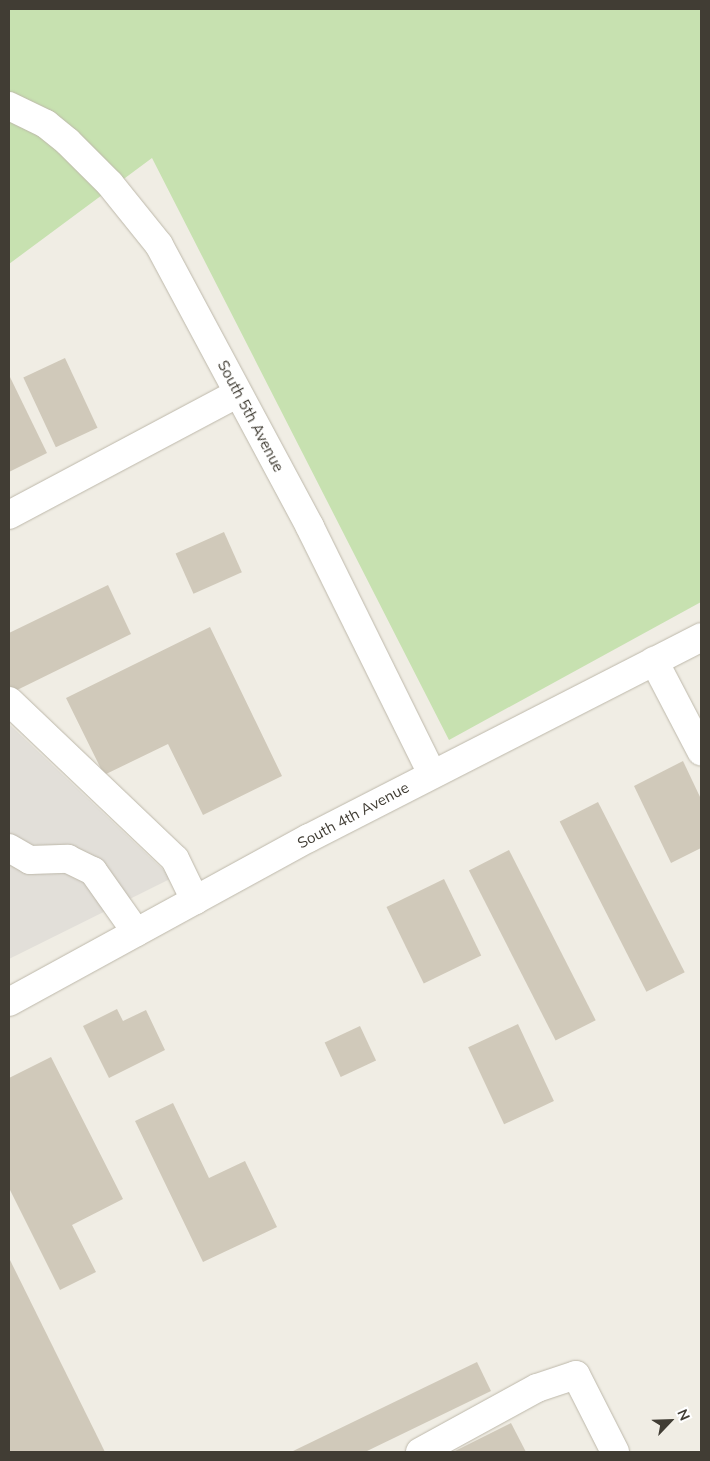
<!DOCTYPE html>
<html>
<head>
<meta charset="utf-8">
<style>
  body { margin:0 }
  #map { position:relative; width:710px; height:1461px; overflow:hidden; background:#f0ede4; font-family:Mulish,sans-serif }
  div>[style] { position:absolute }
  .industrial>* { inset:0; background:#e2dfd9 }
  .green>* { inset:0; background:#c7e1b0 }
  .building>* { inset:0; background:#d0c9ba; transform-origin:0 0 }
  .roads { filter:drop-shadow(0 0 1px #bdb8aa) drop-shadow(0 0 1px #bdb8aa) }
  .minor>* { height:28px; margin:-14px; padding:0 14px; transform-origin:14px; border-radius:14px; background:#fff }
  span { translate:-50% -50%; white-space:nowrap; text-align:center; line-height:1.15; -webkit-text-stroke:4px #fff; paint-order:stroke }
  .street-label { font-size:15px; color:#413d34 }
  .frame { position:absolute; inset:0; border:10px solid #413d34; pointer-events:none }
  .north { position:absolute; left:645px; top:1396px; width:50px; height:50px; -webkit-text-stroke:4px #fff; paint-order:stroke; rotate:66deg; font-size:14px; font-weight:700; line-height:20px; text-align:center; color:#413d34 }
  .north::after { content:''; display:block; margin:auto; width:18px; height:22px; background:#413d34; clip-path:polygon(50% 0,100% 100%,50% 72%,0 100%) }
</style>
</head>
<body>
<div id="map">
  <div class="industrial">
    <i style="clip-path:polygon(9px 724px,172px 878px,9px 959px)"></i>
  </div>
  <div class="green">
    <i style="clip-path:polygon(9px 9px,701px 9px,701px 602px,449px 740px,152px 158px,9px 264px)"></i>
  </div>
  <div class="building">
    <i style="left:65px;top:358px;width:77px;height:46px;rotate:65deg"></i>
    <i style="clip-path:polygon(9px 375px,47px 453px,9px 472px)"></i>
    <i style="left:224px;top:532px;width:44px;height:53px;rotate:66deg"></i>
    <i style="clip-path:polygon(108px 585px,131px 634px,13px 692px,9px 684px,9px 633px)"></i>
    <i style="clip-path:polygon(210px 627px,282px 776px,203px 815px,168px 744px,104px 775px,66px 698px)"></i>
    <i style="clip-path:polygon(683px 761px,701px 799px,701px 848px,671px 863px,634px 786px)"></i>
    <i style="left:598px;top:802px;width:191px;height:43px;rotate:63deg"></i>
    <i style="left:509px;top:850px;width:191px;height:45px;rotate:63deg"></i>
    <i style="left:444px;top:879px;width:85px;height:64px;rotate:64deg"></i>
    <i style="clip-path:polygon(117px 1009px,123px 1021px,146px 1010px,165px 1050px,109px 1078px,83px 1026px)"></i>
    <i style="left:518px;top:1024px;width:85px;height:55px;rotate:65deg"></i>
    <i style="left:360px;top:1026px;width:38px;height:39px;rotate:65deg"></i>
    <i style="clip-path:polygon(51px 1057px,123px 1199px,72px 1225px,96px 1272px,60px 1290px,9px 1188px,9px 1078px)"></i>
    <i style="clip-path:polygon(173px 1103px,209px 1178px,245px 1161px,277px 1227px,203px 1262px,135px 1121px)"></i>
    <i style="clip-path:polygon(9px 1258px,105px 1452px,9px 1452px)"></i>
    <i style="clip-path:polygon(477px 1362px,491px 1391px,365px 1452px,291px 1452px)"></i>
    <i style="clip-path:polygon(511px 1423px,526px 1452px,453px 1452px)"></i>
  </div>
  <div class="roads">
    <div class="minor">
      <i style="left:9px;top:106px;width:41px;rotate:25.9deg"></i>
      <i style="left:46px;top:124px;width:28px;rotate:39deg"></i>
      <i style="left:68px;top:142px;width:59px;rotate:45deg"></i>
      <i style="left:110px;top:184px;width:78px;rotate:51.2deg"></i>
      <i style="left:159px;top:245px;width:320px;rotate:61.8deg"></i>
      <i style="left:310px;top:527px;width:275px;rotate:63.7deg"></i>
      <i style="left:9px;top:515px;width:259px;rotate:-28deg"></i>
      <i style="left:654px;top:661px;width:102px;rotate:62.4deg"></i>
      <i style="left:9px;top:701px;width:229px;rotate:43.6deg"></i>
      <i style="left:175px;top:859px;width:46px;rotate:64deg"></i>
      <i style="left:9px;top:848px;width:24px;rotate:30deg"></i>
      <i style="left:30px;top:860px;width:38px;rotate:-2deg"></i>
      <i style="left:68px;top:859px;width:28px;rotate:26deg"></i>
      <i style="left:93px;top:871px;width:75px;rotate:54.8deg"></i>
      <i style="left:9px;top:1002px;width:342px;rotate:-28.7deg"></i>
      <i style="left:309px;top:838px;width:441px;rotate:-27.1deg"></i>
      <i style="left:420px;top:1452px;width:133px;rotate:-28.7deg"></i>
      <i style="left:537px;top:1388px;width:41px;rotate:-18.4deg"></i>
      <i style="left:576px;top:1375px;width:86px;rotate:63.1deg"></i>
    </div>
  </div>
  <div class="street-label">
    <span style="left:251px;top:416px;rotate:62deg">South 5th Avenue</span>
    <span style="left:353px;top:815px;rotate:-28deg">South 4th Avenue</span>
  </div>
  <div class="frame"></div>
  <div class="north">N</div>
</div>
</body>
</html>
